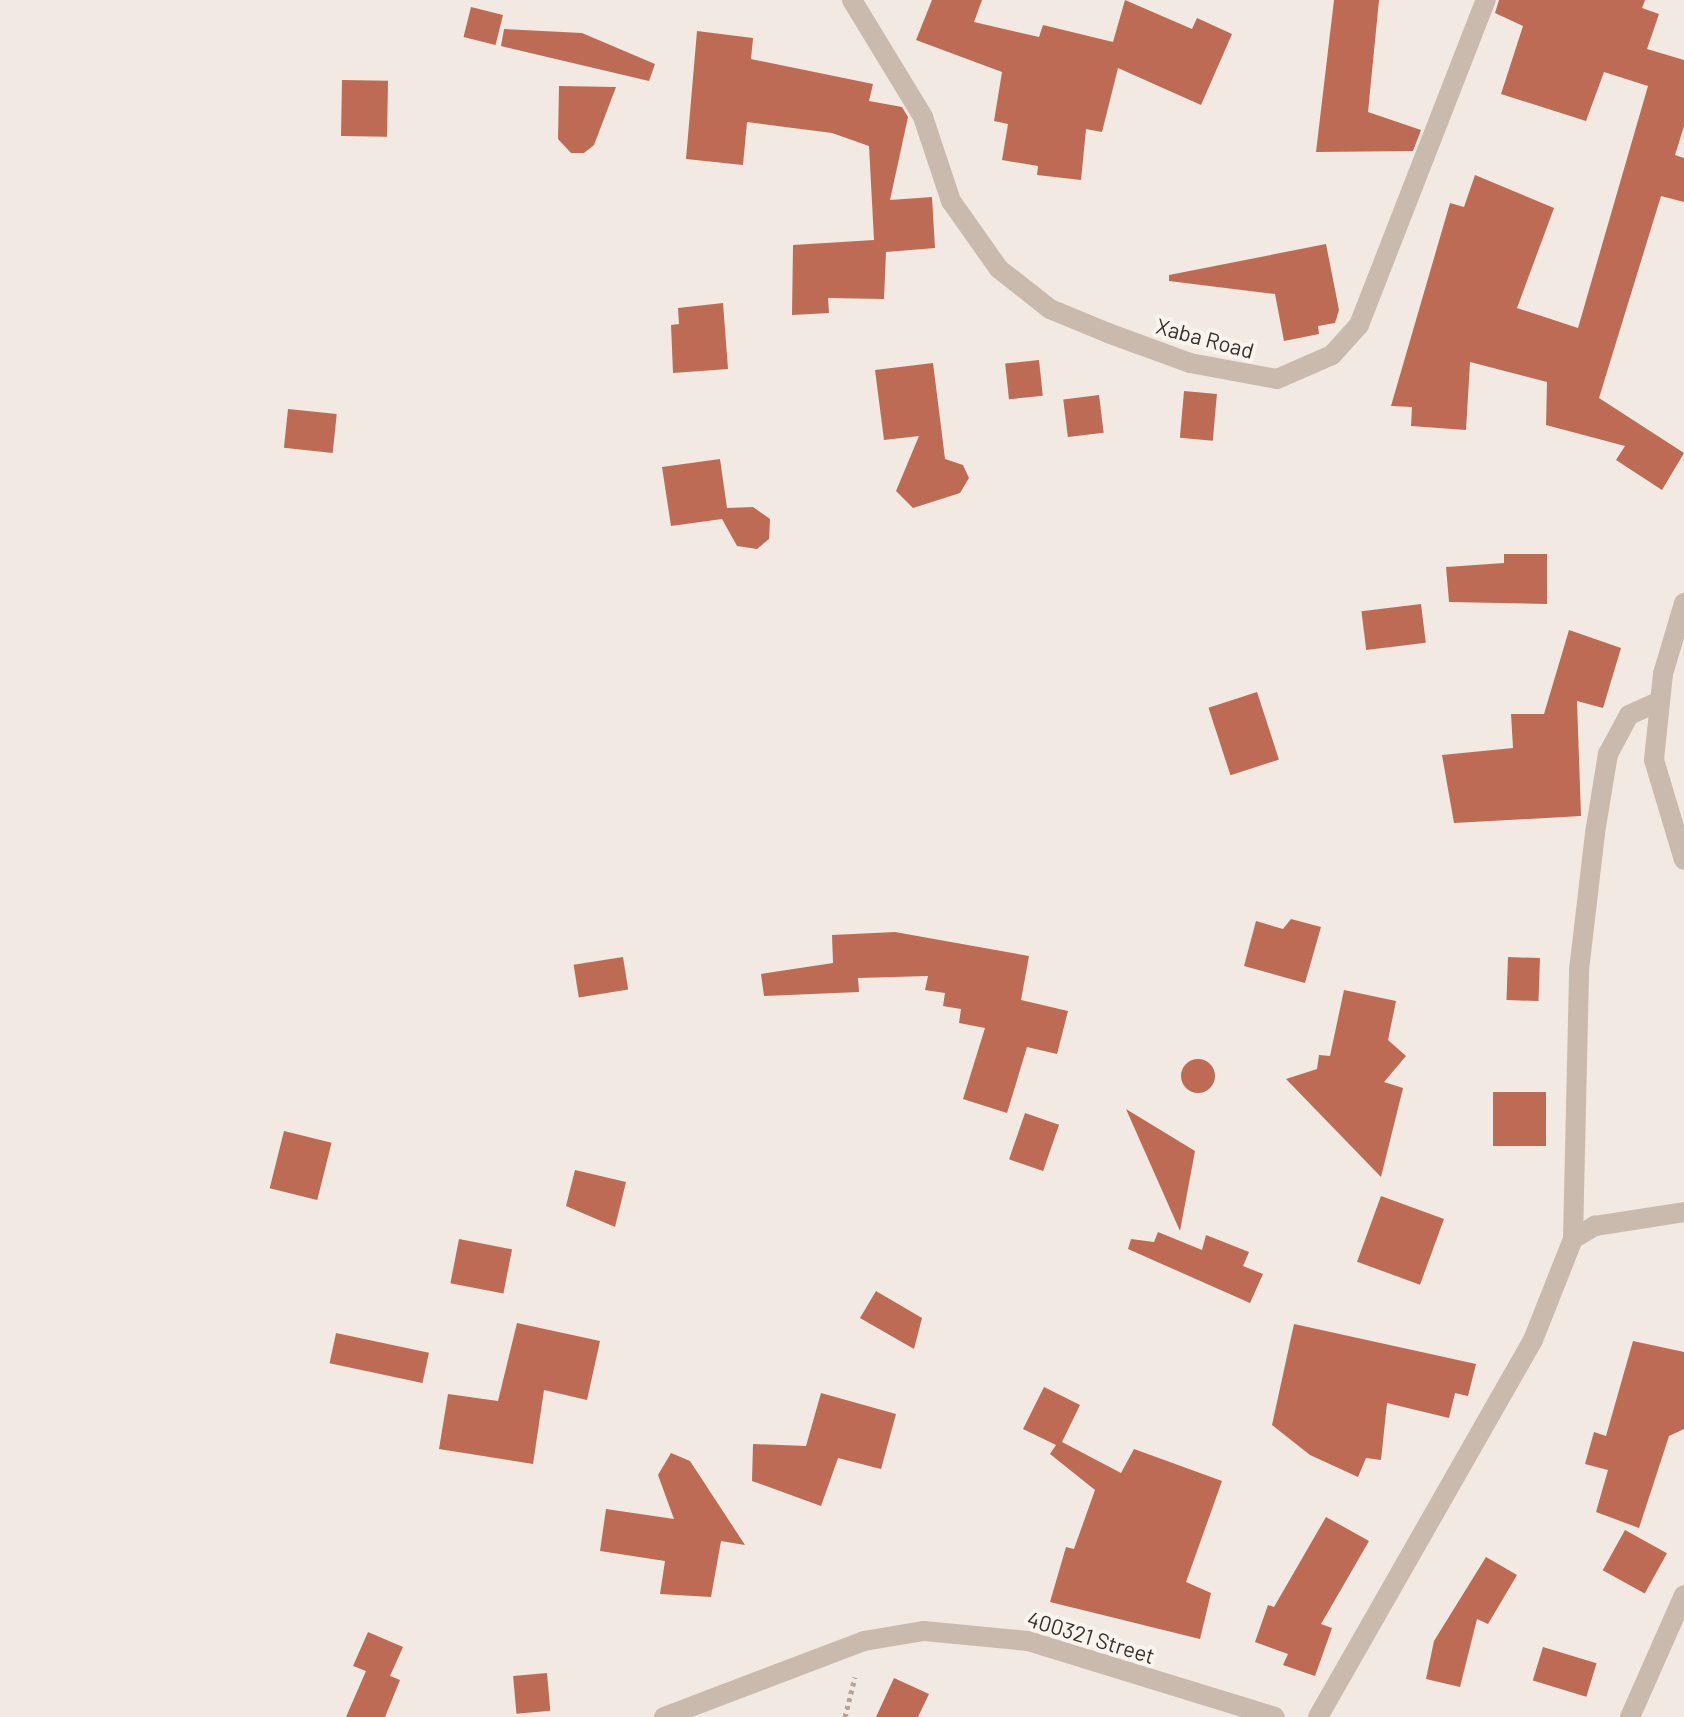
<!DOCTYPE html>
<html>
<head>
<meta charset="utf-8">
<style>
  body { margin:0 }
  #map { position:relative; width:1684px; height:1717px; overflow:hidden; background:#f2eae2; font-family:Barlow,sans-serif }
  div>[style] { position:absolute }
  .building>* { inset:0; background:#bd6b55; transform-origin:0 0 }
  .round { border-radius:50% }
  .path>* { height:5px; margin-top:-2.5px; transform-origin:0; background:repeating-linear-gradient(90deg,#b6a498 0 4px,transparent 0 8px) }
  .street>* { height:20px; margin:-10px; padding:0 10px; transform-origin:10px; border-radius:10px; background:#cabaae }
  span { translate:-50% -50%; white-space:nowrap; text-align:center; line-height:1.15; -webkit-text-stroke:8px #faf4ee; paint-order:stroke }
  .street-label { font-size:22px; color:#39302c }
</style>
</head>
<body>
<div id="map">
  <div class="building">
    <i style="clip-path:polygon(932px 0,982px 0,974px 22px,1039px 37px,1043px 25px,1113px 42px,1125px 0,1192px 29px,1197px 18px,1232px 34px,1201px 105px,1118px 68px,1102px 132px,1086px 129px,1081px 180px,1037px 175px,1038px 166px,1002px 160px,1008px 124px,994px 121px,1002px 72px,916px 40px)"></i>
    <i style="clip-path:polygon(1334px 0,1379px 0,1368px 112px,1421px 130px,1413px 151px,1316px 152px)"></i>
    <i style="clip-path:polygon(1499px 0,1645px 0,1642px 8px,1659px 14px,1647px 49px,1684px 60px,1684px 126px,1675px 155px,1684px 158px,1684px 202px,1661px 196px,1599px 398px,1684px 453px,1662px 490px,1616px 460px,1625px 446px,1546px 425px,1547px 382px,1470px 362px,1466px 430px,1411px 426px,1412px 407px,1391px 406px,1450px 203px,1464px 207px,1475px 175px,1554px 208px,1517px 308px,1578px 328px,1648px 86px,1604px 72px,1586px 121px,1501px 94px,1523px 26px,1495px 13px)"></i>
    <i style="left:471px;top:7px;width:33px;height:31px;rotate:14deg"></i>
    <i style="clip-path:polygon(504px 29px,582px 33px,655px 64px,649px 81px,501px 46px)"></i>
    <i style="clip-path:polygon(697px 31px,753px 38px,751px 59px,873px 84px,869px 101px,902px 107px,908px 117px,890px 200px,932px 197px,935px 248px,886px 252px,884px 299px,828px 298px,829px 313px,792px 315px,793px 245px,874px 240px,869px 146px,832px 133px,747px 122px,743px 165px,686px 159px)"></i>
    <i style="left:342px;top:80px;width:46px;height:56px;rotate:1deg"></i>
    <i style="clip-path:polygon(559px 86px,616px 87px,594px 145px,584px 153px,571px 153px,558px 139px)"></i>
    <i style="clip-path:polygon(1326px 244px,1339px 310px,1335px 323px,1318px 326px,1319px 334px,1284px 341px,1275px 294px,1169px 281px,1169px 275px)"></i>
    <i style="clip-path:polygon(723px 303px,728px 369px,673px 373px,671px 325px,679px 324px,678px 308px)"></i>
    <i style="left:1039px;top:360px;width:36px;height:34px;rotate:84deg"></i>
    <i style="clip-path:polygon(933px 363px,945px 459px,963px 465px,969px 478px,960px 493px,913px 508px,896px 491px,919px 436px,884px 440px,875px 370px)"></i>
    <i style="left:1184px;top:391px;width:33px;height:47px;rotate:5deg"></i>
    <i style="left:1099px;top:395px;width:38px;height:36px;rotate:83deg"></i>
    <i style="left:288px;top:409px;width:49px;height:39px;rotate:6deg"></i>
    <i style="clip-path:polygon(720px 459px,727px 508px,753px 507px,770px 519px,769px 539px,757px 549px,737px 546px,722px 519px,671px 526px,662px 467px)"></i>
    <i style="clip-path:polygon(1504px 554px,1547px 554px,1547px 604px,1449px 602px,1446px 567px,1504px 563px)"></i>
    <i style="left:1421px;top:604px;width:39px;height:60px;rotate:83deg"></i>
    <i style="clip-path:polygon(1569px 630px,1621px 648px,1603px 708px,1577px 701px,1581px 816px,1454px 823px,1442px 755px,1513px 748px,1511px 714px,1544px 714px)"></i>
    <i style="left:1257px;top:692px;width:71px;height:51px;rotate:72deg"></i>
    <i style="clip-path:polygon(1291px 919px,1321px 927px,1305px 983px,1244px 966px,1256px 921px,1283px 929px)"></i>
    <i style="clip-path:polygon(895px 932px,1029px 956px,1021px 1000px,1068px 1011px,1057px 1054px,1027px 1047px,1007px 1113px,963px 1099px,985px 1028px,959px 1023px,961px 1009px,943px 1006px,945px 993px,925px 990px,928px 976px,858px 978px,859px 992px,764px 996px,761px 974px,833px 963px,832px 935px)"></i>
    <i style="left:623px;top:957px;width:33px;height:50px;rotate:81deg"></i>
    <i style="left:1508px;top:957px;width:32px;height:43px;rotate:2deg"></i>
    <i style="clip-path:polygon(1344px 990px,1396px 1001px,1388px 1040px,1406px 1056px,1384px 1082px,1403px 1088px,1381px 1177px,1286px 1079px,1317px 1069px,1319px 1055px,1330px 1056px)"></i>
    <i class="round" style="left:1181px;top:1059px;width:34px;height:34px"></i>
    <i style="left:1493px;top:1092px;width:53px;height:54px"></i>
    <i style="clip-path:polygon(1126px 1109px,1195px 1151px,1180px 1231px)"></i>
    <i style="left:1025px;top:1113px;width:36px;height:49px;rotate:19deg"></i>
    <i style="left:284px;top:1131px;width:49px;height:59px;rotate:14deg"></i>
    <i style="clip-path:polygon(575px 1170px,626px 1182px,615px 1227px,566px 1206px)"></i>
    <i style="left:1381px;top:1196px;width:67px;height:70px;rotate:20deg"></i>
    <i style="clip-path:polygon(1158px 1232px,1202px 1250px,1206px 1235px,1249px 1252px,1243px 1266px,1263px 1274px,1250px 1303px,1128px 1249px,1131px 1239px,1154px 1242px)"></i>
    <i style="left:459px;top:1239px;width:54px;height:45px;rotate:11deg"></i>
    <i style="clip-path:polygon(876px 1291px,922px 1318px,914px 1349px,860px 1318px)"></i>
    <i style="clip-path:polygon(517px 1323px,600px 1341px,587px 1400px,544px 1390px,533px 1464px,439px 1449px,448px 1394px,498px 1401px)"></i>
    <i style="clip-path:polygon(1294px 1324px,1476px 1364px,1468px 1396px,1455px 1393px,1449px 1418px,1387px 1403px,1381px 1460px,1366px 1458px,1358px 1477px,1310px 1455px,1272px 1425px)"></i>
    <i style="left:336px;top:1333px;width:95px;height:31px;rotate:12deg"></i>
    <i style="clip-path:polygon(1633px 1341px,1684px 1352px,1684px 1429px,1669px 1436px,1639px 1528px,1596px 1512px,1608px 1470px,1585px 1464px,1594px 1432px,1606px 1436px)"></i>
    <i style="clip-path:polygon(1044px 1387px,1080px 1405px,1062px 1442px,1121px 1473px,1134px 1449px,1222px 1481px,1186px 1582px,1211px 1593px,1200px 1639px,1050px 1602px,1066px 1547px,1074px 1549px,1095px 1490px,1050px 1454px,1056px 1445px,1023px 1429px)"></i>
    <i style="clip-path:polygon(821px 1393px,896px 1414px,881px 1469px,838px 1458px,821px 1506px,752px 1481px,753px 1444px,806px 1446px)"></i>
    <i style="clip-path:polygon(671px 1453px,690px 1461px,745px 1545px,721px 1541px,711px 1597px,660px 1594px,665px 1561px,600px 1551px,606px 1509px,674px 1519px,658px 1475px)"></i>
    <i style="clip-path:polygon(1326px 1517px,1369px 1541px,1321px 1624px,1332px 1628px,1315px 1676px,1283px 1665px,1288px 1654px,1255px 1642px,1268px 1605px,1274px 1607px)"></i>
    <i style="left:1625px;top:1530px;width:48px;height:46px;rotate:29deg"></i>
    <i style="clip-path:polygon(1486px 1557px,1517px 1575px,1488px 1624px,1477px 1619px,1460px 1687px,1426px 1679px,1434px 1641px)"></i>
    <i style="clip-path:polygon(368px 1632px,403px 1647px,390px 1676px,400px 1680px,385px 1717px,346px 1717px,366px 1671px,353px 1666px)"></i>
    <i style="left:1543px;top:1647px;width:56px;height:35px;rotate:17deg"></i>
    <i style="left:547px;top:1673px;width:38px;height:34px;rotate:85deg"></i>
    <i style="clip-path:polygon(894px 1678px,929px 1694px,918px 1717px,876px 1717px)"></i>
  </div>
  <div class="path">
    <i style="left:845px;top:1717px;width:41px;rotate:-76deg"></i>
  </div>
  <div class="street">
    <i style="left:852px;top:0;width:137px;rotate:58.7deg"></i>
    <i style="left:923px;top:117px;width:89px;rotate:71.6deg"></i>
    <i style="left:951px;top:201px;width:83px;rotate:54.8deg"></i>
    <i style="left:999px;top:269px;width:65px;rotate:38.1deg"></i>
    <i style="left:1050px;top:309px;width:63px;rotate:22.5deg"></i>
    <i style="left:1108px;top:333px;width:87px;rotate:20.1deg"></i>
    <i style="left:1190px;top:363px;width:88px;rotate:10.4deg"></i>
    <i style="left:1277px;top:379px;width:60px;rotate:-23.6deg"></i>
    <i style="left:1332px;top:355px;width:40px;rotate:-48deg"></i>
    <i style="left:1359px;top:325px;width:349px;rotate:-68.7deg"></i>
    <i style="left:1684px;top:603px;width:74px;rotate:106.5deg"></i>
    <i style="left:1663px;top:674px;width:86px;rotate:96deg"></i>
    <i style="left:1654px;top:760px;width:104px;rotate:73.3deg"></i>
    <i style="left:1573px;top:1239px;width:269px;rotate:-88.7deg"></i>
    <i style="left:1579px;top:970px;width:138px;rotate:-83.3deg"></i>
    <i style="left:1595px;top:833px;width:80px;rotate:-80.7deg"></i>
    <i style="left:1608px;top:754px;width:44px;rotate:-61.7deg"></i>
    <i style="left:1629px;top:715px;width:32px;rotate:-24deg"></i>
    <i style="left:664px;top:1717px;width:214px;rotate:-20.8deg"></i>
    <i style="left:864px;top:1641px;width:61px;rotate:-9.5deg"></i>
    <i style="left:924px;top:1631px;width:104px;rotate:5.5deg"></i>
    <i style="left:1028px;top:1641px;width:258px;rotate:17.1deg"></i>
    <i style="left:1318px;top:1717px;width:434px;rotate:-60.3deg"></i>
    <i style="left:1533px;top:1340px;width:109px;rotate:-68.4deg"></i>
    <i style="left:1573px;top:1239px;width:26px;rotate:-31deg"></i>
    <i style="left:1595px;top:1226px;width:90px;rotate:-8.9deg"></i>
    <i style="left:1630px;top:1717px;width:133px;rotate:-66.1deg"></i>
  </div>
  <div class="street-label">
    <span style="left:1205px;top:338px;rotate:15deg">Xaba Road</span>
    <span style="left:1091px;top:1637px;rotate:17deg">400321 Street</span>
  </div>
</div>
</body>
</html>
